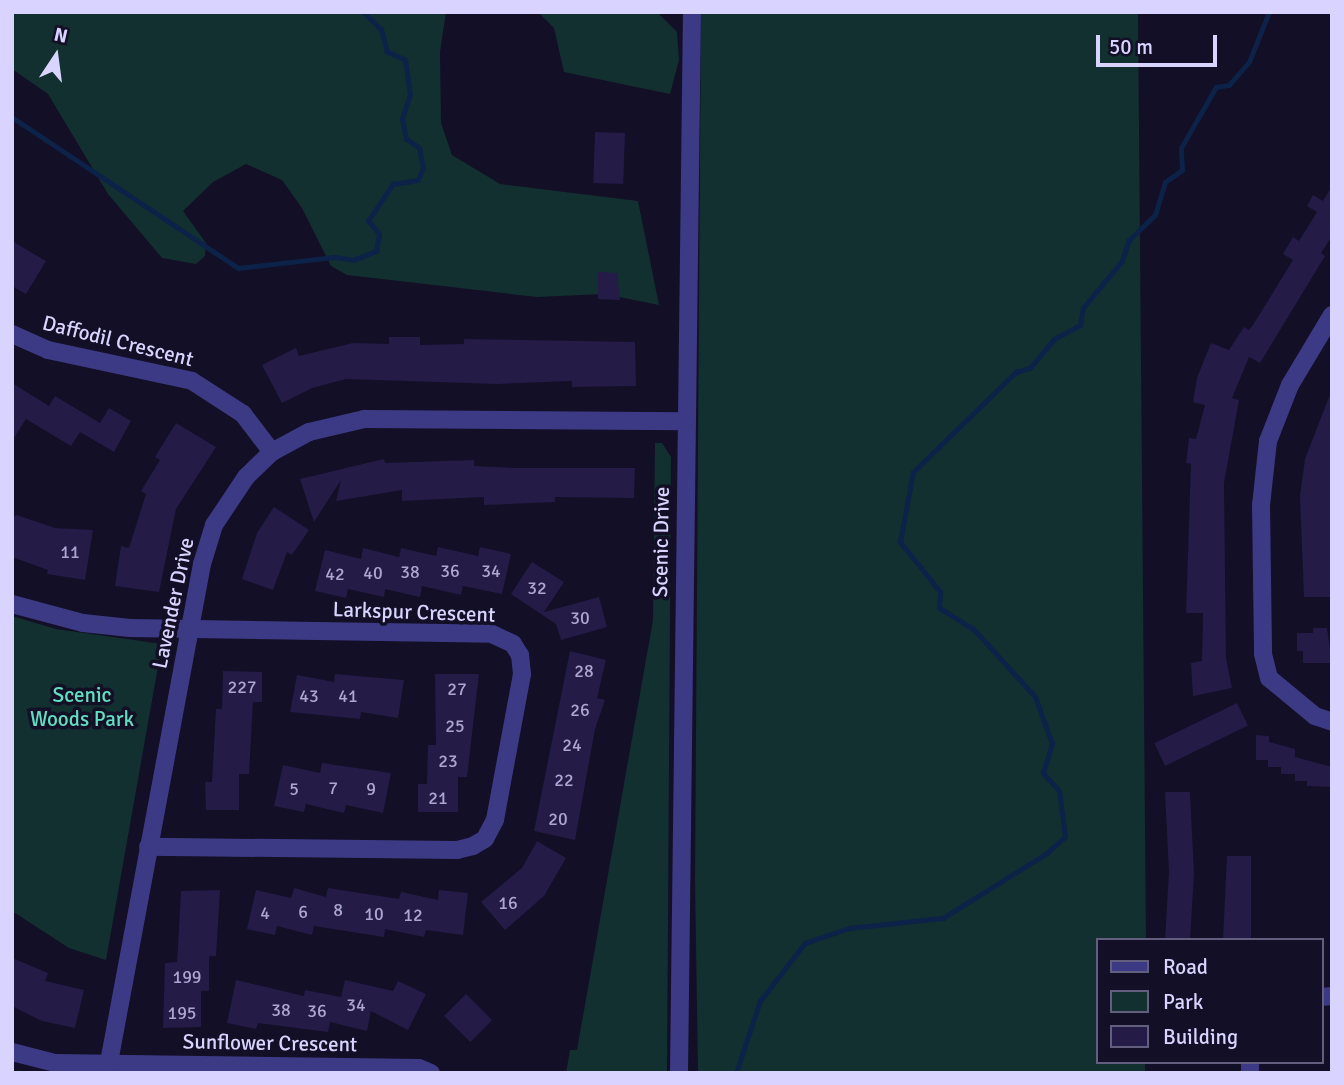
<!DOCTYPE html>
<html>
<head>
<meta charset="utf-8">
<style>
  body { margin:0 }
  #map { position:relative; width:1344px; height:1085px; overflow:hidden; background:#130f26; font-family:Signika,sans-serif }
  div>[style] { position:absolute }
  .green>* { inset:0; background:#12302f }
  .stream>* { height:4.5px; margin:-2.25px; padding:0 2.25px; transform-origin:2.25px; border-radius:2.25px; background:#0c2248 }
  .building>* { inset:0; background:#241b47; transform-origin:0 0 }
  .minor>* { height:18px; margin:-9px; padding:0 9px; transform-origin:9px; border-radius:9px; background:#3d3a85 }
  span { translate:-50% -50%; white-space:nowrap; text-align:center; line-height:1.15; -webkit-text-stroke:7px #130f26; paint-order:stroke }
  .number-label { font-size:18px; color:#aca6d1 }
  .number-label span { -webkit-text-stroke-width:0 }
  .street-label { font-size:21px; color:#d9d4ff }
  .park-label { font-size:21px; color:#5fe0c0 }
  .frame { position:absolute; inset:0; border:14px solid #d9d4ff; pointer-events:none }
  .legend { position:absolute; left:1096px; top:938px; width:228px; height:126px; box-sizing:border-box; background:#130f26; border:2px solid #625e7d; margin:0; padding:9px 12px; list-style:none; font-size:21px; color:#d9d4ff }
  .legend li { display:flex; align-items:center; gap:14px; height:35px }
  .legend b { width:35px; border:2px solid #625e7d }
  .north { position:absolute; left:21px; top:21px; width:70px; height:70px; -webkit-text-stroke:5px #130f26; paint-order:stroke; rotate:13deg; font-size:19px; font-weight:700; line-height:28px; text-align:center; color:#d9d4ff }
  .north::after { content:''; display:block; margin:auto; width:24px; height:32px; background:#d9d4ff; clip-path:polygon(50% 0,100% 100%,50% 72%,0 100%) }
  .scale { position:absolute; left:1096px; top:35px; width:121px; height:32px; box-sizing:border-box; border:4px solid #d9d4ff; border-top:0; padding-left:9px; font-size:21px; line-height:24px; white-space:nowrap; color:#d9d4ff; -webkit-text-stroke:5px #130f26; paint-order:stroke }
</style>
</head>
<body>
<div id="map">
  <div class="green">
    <i style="clip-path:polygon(12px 12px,446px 12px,440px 52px,441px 123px,452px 155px,500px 184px,638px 201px,659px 305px,604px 294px,537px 297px,347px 275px,331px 266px,302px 208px,282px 180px,246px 164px,213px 182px,183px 211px,206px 243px,205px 256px,196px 264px,162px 258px,108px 194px,48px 94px,12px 69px)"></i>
    <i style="clip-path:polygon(538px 12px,657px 12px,677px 32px,679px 60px,670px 94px,564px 72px,554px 28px)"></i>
    <i style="clip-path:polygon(701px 12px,1138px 12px,1146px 940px,1097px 940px,1097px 1062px,1145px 1062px,1145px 1073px,698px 1073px,695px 879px)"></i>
    <i style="clip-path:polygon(655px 443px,662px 443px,671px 457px,667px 1073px,566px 1073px,570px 1050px,577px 1050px,653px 620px)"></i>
    <i style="clip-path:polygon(12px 616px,56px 629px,162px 644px,106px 960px,69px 948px,12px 911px)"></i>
  </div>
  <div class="stream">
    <i style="left:12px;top:117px;width:272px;rotate:33.7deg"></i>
    <i style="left:238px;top:268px;width:98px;rotate:-6.5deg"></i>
    <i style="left:335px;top:257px;width:18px;rotate:9deg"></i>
    <i style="left:353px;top:260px;width:25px;rotate:-21deg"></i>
    <i style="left:376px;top:251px;width:17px;rotate:-80deg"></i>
    <i style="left:379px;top:234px;width:17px;rotate:-130deg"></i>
    <i style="left:368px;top:221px;width:45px;rotate:-56deg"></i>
    <i style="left:393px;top:184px;width:25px;rotate:-9deg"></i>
    <i style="left:418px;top:180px;width:13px;rotate:-67deg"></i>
    <i style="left:423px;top:168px;width:20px;rotate:-101deg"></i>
    <i style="left:419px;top:148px;width:16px;rotate:-145deg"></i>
    <i style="left:406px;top:139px;width:20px;rotate:-101deg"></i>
    <i style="left:402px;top:119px;width:25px;rotate:-72deg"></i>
    <i style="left:410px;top:95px;width:35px;rotate:-98deg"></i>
    <i style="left:405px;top:60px;width:20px;rotate:-156deg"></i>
    <i style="left:387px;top:52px;width:23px;rotate:-105deg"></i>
    <i style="left:381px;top:30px;width:25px;rotate:-135deg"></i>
    <i style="left:736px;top:1073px;width:76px;rotate:-71.6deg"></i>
    <i style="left:760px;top:1001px;width:73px;rotate:-52.2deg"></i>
    <i style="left:805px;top:943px;width:46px;rotate:-18.8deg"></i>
    <i style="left:849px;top:928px;width:95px;rotate:-6.1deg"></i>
    <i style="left:943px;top:918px;width:123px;rotate:-32deg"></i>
    <i style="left:1047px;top:853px;width:24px;rotate:-42deg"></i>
    <i style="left:1065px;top:837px;width:46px;rotate:-97.4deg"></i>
    <i style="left:1059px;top:791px;width:24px;rotate:-132deg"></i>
    <i style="left:1043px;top:773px;width:30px;rotate:-73deg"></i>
    <i style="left:1052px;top:744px;width:50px;rotate:-109.9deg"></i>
    <i style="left:1035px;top:697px;width:91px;rotate:-132.3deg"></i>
    <i style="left:974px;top:630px;width:41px;rotate:-147.8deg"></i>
    <i style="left:939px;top:608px;width:16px;rotate:-86deg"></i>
    <i style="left:940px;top:592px;width:64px;rotate:-128.7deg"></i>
    <i style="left:900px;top:542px;width:71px;rotate:-79.5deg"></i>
    <i style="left:913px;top:472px;width:144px;rotate:-44.2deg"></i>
    <i style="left:1016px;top:372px;width:15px;rotate:-16deg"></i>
    <i style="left:1030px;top:368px;width:38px;rotate:-50deg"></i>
    <i style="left:1054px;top:339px;width:30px;rotate:-28deg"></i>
    <i style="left:1080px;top:325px;width:17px;rotate:-80deg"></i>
    <i style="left:1083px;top:308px;width:61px;rotate:-50.3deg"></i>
    <i style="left:1122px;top:261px;width:22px;rotate:-72deg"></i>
    <i style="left:1129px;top:240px;width:36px;rotate:-44deg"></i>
    <i style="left:1155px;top:215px;width:34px;rotate:-73deg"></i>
    <i style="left:1165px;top:182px;width:21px;rotate:-35deg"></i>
    <i style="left:1182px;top:170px;width:22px;rotate:-93deg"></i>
    <i style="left:1181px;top:148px;width:70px;rotate:-60.2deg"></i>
    <i style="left:1216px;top:87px;width:13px;rotate:-9deg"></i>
    <i style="left:1229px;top:85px;width:30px;rotate:-49deg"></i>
    <i style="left:1249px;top:62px;width:54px;rotate:-68.2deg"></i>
  </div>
  <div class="building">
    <i style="left:595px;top:132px;width:30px;height:51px;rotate:2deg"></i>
    <i style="clip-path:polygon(1332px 186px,1332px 236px,1321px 253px,1325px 256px,1260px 363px,1249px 357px,1232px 398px,1239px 400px,1224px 483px,1226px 658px,1232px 688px,1193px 696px,1191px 663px,1202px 661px,1203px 613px,1186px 613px,1191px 464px,1186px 463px,1189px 438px,1196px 439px,1205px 405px,1193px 402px,1197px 378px,1211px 343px,1229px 350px,1244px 327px,1249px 330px,1253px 325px,1293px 260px,1283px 254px,1293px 237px,1299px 241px,1317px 212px,1307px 206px,1313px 195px,1323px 201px)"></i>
    <i style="clip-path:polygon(12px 241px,46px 261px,26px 294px,12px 286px)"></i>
    <i style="clip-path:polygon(598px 272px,617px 273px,620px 300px,598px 299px)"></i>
    <i style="clip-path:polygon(389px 337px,420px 337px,420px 345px,464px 344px,464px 339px,635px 342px,636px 386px,572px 387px,572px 381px,497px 384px,346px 379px,312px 388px,282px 403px,262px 365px,296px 348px,299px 356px,353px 343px,389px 344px)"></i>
    <i style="clip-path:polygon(12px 383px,49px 406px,55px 396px,100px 423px,109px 408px,131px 421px,114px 452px,80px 432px,71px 446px,26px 419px,12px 441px)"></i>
    <i style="clip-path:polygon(1331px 392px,1332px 597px,1304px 597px,1300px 496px,1305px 459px)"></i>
    <i style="clip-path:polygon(176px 423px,216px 447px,176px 509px,159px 592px,115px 586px,121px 546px,129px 548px,146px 494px,141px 491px,160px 460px,155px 457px)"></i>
    <i style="clip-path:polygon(384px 459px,385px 463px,474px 460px,474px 466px,515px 468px,635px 468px,634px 498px,555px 497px,555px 502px,484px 505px,484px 497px,402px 501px,402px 490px,336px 501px,341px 480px,314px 522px,300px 479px)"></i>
    <i style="clip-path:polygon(274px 507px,309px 530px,292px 555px,287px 552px,273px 590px,242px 579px,257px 533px)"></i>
    <i style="clip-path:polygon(17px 515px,55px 528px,93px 530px,85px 580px,47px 574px,48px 570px,12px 557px,12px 517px)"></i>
    <i style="clip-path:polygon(438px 547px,478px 556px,480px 547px,511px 554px,502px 594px,463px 586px,461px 595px,422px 586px,420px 597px,385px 589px,384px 597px,348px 589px,346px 598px,315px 591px,325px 550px,361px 559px,363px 548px,399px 557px,401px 548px,436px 556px)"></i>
    <i style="clip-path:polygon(532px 562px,564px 582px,544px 612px,599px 597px,607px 627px,561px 640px,556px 624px,511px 594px)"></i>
    <i style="clip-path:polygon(1313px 628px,1327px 628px,1332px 663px,1303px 663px,1303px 651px,1297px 651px,1297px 633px,1313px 633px)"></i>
    <i style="clip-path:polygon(570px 651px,606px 660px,597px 698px,605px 700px,595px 729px,575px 840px,534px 831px)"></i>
    <i style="clip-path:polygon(223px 671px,262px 672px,262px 702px,253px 702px,249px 774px,239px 774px,239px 810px,206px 810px,205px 782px,212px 782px,216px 709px,222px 709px)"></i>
    <i style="clip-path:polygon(335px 674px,404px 680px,398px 718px,361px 712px,360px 719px,290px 712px,297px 675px,334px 682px)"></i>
    <i style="clip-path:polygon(435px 674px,479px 674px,467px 777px,458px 777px,458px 812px,418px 812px,418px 784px,427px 784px,428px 745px,436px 745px)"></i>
    <i style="left:1237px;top:703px;width:25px;height:92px;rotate:64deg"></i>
    <i style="clip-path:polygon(1256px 735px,1269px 736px,1269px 742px,1295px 749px,1295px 757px,1332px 767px,1332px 787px,1307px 786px,1307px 781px,1295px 781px,1295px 774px,1281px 774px,1281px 767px,1268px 767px,1268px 760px,1256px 760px)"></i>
    <i style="clip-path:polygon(322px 763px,391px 773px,383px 813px,346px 805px,344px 813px,306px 804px,304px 812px,274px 806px,283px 765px,320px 773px)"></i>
    <i style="clip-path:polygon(1165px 792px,1190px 792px,1194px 874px,1190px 940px,1165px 940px,1169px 872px)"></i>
    <i style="clip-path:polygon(537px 841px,566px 858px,544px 896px,505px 930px,481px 902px,522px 868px)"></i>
    <i style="clip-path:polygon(1227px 856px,1251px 856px,1251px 940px,1223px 940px)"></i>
    <i style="clip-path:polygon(294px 888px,326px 897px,328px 888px,399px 899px,401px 892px,438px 900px,439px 890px,468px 893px,463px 935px,426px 930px,424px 937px,385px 929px,384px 937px,314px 926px,312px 935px,277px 926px,275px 935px,247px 929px,256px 890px,291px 898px)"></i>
    <i style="clip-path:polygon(220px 890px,216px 956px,209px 956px,209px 991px,201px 991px,201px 1027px,163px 1028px,165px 963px,177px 962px,181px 891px)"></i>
    <i style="clip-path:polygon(12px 958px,48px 973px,45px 981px,84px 990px,75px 1028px,42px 1021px,12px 1006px)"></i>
    <i style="clip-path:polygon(236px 980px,304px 996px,305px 990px,341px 997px,345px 980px,393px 991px,398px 981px,426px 994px,408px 1030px,371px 1011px,367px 1031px,330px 1022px,328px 1032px,258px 1023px,256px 1029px,227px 1023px)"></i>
    <i style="left:466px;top:994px;width:37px;height:31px;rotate:45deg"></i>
  </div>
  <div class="minor">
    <i style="left:1332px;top:315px;width:82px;rotate:121deg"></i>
    <i style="left:1290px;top:385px;width:60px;rotate:111.4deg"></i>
    <i style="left:1268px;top:441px;width:64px;rotate:96.2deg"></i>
    <i style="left:1261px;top:505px;width:149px;rotate:89.2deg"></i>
    <i style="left:1263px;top:654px;width:25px;rotate:76deg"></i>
    <i style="left:1269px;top:678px;width:60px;rotate:39.6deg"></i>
    <i style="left:1315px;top:716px;width:18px;rotate:19deg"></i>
    <i style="left:12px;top:334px;width:39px;rotate:24deg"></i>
    <i style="left:48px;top:350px;width:147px;rotate:12.1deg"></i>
    <i style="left:192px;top:381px;width:61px;rotate:32.9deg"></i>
    <i style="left:243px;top:414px;width:48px;rotate:52.7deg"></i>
    <i style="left:12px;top:604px;width:73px;rotate:15deg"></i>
    <i style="left:83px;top:623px;width:47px;rotate:6.1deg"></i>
    <i style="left:130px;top:628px;width:362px;rotate:0.9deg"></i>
    <i style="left:492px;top:634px;width:23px;rotate:25deg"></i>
    <i style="left:513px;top:644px;width:13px;rotate:58deg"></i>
    <i style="left:520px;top:655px;width:19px;rotate:84deg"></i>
    <i style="left:522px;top:674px;width:148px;rotate:100.5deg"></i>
    <i style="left:495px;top:820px;width:21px;rotate:118deg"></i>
    <i style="left:485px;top:839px;width:14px;rotate:150deg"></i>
    <i style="left:473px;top:846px;width:16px;rotate:166deg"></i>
    <i style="left:457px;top:850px;width:309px;rotate:-179.4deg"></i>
    <i style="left:1321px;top:997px;width:11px;rotate:-5deg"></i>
    <i style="left:12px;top:1052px;width:44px;rotate:14.3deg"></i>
    <i style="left:55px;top:1063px;width:364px;rotate:0.8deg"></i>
    <i style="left:419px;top:1068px;width:13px;rotate:23deg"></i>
    <i style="left:107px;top:1073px;width:518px;rotate:-79.43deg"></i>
    <i style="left:202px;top:564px;width:41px;rotate:-72.9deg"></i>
    <i style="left:214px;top:525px;width:58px;rotate:-56.3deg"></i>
    <i style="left:246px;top:477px;width:36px;rotate:-44deg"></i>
    <i style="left:272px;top:452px;width:42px;rotate:-28.4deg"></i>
    <i style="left:309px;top:432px;width:57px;rotate:-13.3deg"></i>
    <i style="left:364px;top:419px;width:321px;rotate:0.4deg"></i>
    <i style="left:679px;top:1073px;width:1061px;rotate:-89.3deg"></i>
    <i style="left:1250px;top:1073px;width:11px;rotate:-90deg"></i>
  </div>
  <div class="number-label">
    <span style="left:70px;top:552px">11</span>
    <span style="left:450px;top:571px">36</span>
    <span style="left:491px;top:571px">34</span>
    <span style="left:410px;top:572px">38</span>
    <span style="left:373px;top:573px">40</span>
    <span style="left:335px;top:574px">42</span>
    <span style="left:537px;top:588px">32</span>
    <span style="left:580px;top:618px">30</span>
    <span style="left:584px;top:671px">28</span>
    <span style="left:242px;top:687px">227</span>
    <span style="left:457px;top:689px">27</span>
    <span style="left:309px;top:696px">43</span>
    <span style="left:348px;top:696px">41</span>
    <span style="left:580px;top:710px">26</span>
    <span style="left:455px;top:726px">25</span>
    <span style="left:572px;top:745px">24</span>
    <span style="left:448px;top:761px">23</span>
    <span style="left:564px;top:780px">22</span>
    <span style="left:333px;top:788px">7</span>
    <span style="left:294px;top:789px">5</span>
    <span style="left:371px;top:789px">9</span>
    <span style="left:438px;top:798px">21</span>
    <span style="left:558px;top:819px">20</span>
    <span style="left:508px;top:903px">16</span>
    <span style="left:338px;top:910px">8</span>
    <span style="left:303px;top:912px">6</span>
    <span style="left:265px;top:913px">4</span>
    <span style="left:374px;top:914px">10</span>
    <span style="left:413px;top:915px">12</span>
    <span style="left:187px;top:977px">199</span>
    <span style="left:356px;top:1005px">34</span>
    <span style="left:281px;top:1010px">38</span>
    <span style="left:317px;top:1011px">36</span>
    <span style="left:182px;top:1013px">195</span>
  </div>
  <div class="street-label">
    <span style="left:118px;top:341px;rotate:14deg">Daffodil Crescent</span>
    <span style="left:661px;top:542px;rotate:-89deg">Scenic Drive</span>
    <span style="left:173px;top:603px;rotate:-78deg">Lavender Drive</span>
    <span style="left:414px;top:612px;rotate:2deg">Larkspur Crescent</span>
    <span style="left:270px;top:1043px;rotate:1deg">Sunflower Crescent</span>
  </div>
  <div class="park-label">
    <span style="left:82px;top:707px">Scenic<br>Woods Park</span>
  </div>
  <div class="frame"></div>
  <ul class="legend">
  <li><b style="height:9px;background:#3d3a85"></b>Road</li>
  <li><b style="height:19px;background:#12302f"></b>Park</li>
  <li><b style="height:19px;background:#241b47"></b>Building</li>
  </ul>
  <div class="north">N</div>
  <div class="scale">50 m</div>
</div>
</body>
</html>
